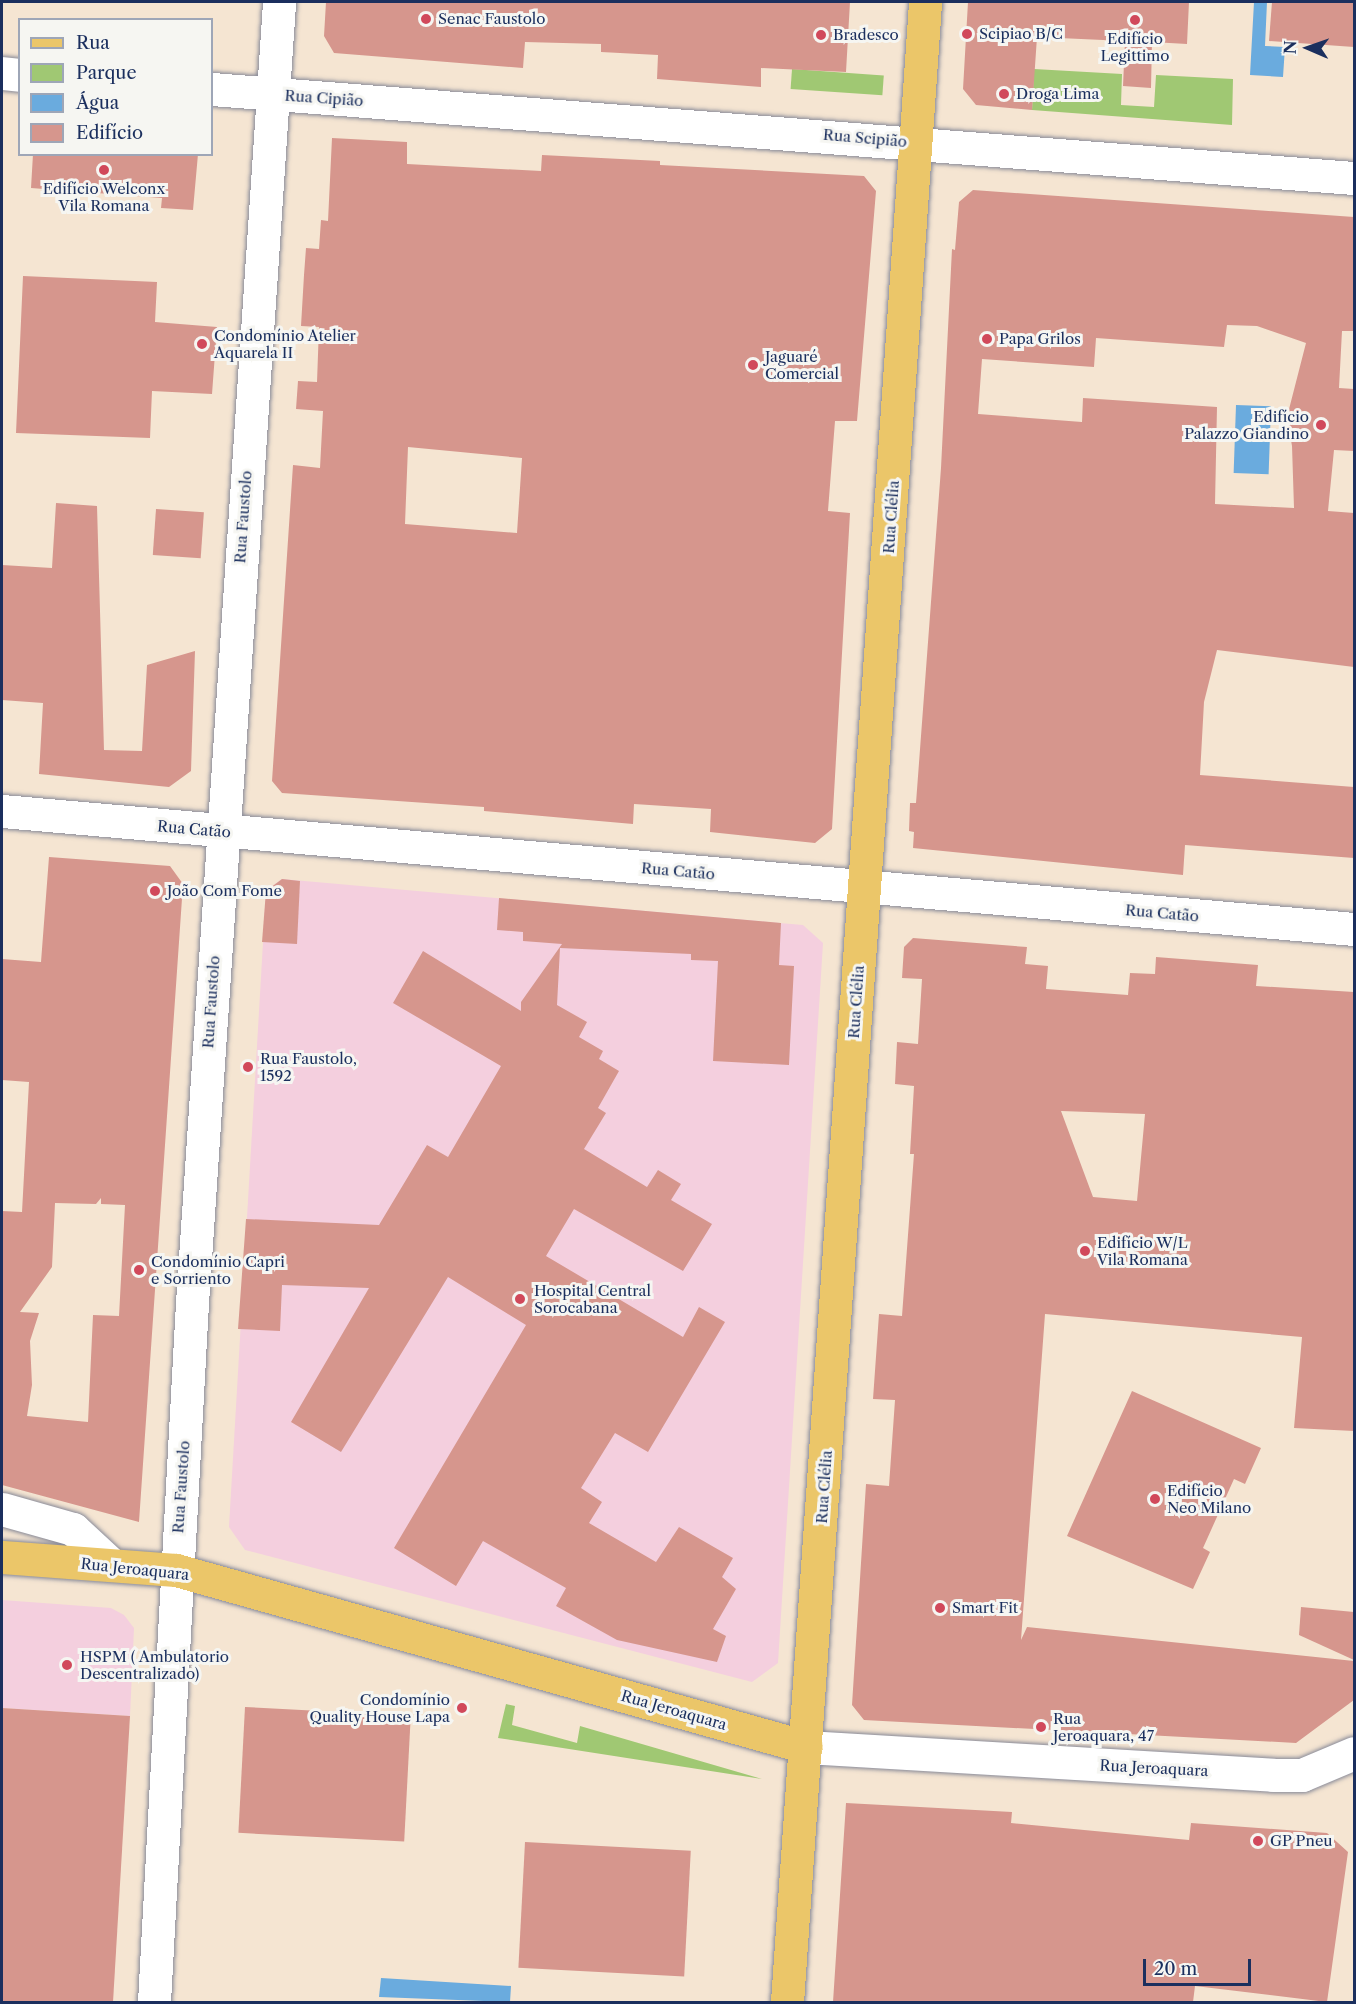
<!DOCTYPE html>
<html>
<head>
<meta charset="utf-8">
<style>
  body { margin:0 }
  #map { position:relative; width:1356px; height:2004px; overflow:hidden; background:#f5e5d2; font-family:"Libre Caslon Text",serif }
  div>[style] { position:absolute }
  .built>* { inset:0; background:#f4cfde }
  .green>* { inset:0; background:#a0c873; transform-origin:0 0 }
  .water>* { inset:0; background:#6aabde; transform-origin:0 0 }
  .building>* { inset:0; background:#d6968d; transform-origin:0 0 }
  .roads { filter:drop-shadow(0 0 2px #888a98) drop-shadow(0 0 2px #888a98) }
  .minor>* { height:33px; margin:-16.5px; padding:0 16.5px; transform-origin:16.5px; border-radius:16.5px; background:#fff }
  .major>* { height:33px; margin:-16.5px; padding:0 16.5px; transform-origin:16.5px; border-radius:16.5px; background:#ebc669 }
  .dots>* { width:16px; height:16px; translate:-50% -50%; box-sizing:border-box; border:3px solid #f6f6f2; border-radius:50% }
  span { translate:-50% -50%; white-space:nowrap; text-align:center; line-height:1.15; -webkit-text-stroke:6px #f6f6f2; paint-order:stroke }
  .poi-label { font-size:15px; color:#1b2f5e }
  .left { translate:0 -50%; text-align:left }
  .right { translate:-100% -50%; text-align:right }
  .street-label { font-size:15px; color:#1b2f5e }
  .frame { position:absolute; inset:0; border:3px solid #1b2f5e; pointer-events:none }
  .legend { position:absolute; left:18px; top:18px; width:195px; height:138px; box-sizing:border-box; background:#f6f6f2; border:2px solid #9ea6b7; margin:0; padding:8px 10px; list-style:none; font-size:18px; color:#1b2f5e }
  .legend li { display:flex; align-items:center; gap:12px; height:30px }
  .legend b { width:30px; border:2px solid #9ea6b7 }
  .north { position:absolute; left:1278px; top:18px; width:60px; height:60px; -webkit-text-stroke:4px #f6f6f2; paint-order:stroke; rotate:272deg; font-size:16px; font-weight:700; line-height:24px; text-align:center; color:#1b2f5e }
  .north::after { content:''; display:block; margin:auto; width:21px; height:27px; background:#1b2f5e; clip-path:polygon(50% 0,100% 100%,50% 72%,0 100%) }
  .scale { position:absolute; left:1143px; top:1959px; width:108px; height:27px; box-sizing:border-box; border:3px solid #1b2f5e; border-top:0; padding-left:8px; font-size:18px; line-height:21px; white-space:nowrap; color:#1b2f5e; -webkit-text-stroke:4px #f6f6f2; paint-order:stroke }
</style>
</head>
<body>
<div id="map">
  <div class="built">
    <i style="clip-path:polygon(282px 879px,803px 925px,823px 943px,778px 1663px,752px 1682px,245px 1550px,229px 1527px,266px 891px)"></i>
    <i style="clip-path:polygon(2px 1600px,111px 1608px,124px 1615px,134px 1628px,130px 1716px,2px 1708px)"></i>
  </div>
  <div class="green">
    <i style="left:792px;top:69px;width:92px;height:20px;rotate:4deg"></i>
    <i style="clip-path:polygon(1034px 69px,1122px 74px,1121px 105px,1154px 107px,1156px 75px,1233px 79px,1232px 125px,1032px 110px)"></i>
    <i style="clip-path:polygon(506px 1704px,515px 1706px,512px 1725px,577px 1743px,580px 1726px,762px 1779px,498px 1738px)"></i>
  </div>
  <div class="water">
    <i style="clip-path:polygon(1254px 2px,1267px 2px,1265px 46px,1285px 47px,1283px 77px,1250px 75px)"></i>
    <i style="left:1236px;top:405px;width:35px;height:68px;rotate:2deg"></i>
    <i style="clip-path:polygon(381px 1978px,511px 1986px,510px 2002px,379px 1997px)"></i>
  </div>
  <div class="building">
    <i style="clip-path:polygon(326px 2px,850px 2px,846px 72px,761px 68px,761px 87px,657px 79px,658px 55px,601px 52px,601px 44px,525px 42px,523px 68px,334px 53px,324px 36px)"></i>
    <i style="clip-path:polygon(968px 2px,1189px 2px,1187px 44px,1152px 42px,1151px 88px,1123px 86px,1125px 41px,1037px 37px,1032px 110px,976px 105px,963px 89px)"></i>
    <i style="clip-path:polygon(1272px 2px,1354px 2px,1354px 47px,1269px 41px)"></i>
    <i style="clip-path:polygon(evenodd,332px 138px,407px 142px,407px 164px,541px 171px,542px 155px,660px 161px,660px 165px,864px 176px,876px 191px,857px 421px,835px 421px,828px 511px,850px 513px,832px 829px,815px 843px,710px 832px,711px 809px,634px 804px,633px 824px,484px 811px,484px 807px,282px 793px,272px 781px,293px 465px,320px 468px,323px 411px,296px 409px,298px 381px,317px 382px,319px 327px,301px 326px,304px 275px,306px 248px,319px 249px,321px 220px,328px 221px,332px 138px,408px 447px,522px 458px,517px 533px,405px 524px,408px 447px)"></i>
    <i style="clip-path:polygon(33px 154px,198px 154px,193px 210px,161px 208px,162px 198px,31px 188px)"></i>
    <i style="clip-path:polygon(evenodd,973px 190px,1354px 217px,1354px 331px,1342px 331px,1339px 388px,1354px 389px,1354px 451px,1334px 450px,1328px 511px,1354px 513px,1354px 667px,1217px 650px,1204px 702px,1200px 775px,1354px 787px,1354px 858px,1185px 845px,1183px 875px,913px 848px,914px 832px,909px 831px,910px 803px,916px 803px,941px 468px,952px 249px,955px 250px,959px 202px,973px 190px,1227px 325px,1257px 326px,1306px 343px,1287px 417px,1292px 446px,1294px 508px,1215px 504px,1217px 407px,1083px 398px,1082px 422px,978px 414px,982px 359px,1094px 367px,1096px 338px,1224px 347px,1227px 325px)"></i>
    <i style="clip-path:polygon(23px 276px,157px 282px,155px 322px,217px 327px,212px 394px,152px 391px,150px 438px,16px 433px)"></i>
    <i style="clip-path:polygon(56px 503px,97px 506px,104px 750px,142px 751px,147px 665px,195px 651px,191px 771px,169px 787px,39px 774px,43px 703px,2px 700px,2px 565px,52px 568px)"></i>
    <i style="left:156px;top:509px;width:48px;height:46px;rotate:4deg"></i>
    <i style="clip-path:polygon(evenodd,49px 857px,170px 866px,183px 884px,139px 1522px,2px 1485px,2px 1211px,22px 1212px,29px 1082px,2px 1080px,2px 959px,41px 962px,49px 857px,101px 1198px,101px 1204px,125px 1205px,119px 1316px,93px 1315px,88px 1422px,27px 1416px,32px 1385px,30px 1341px,39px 1313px,20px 1312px,52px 1267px,55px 1203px,96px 1204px,101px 1198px)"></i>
    <i style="clip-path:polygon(282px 879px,300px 881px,297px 944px,262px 942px,266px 891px)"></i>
    <i style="clip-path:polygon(499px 898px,781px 923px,779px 965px,794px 966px,789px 1065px,713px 1061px,718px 961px,691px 960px,691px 954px,560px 948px,557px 1005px,587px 1022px,579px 1037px,603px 1051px,599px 1059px,619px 1071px,598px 1108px,606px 1113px,584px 1149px,647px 1187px,658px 1170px,681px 1184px,671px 1200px,712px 1224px,683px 1271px,574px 1209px,546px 1256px,683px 1337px,699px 1307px,725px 1322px,648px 1452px,615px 1433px,581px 1488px,602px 1502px,589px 1523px,656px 1562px,679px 1527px,733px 1558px,722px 1577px,736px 1589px,713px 1629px,726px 1636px,717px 1662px,617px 1640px,556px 1606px,566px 1588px,483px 1541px,456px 1586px,394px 1548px,526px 1325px,448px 1277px,341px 1452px,291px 1422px,369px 1288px,282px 1285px,280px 1331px,238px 1329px,246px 1219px,379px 1225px,427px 1145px,448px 1157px,501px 1066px,393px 1003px,423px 951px,521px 1011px,521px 1002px,562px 944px,523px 941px,523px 932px,497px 930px)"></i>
    <i style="clip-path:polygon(evenodd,913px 938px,1027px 947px,1025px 964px,1048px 966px,1046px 989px,1128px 995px,1130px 973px,1155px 974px,1156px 957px,1258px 965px,1256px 986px,1354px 992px,1354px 1431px,1294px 1428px,1302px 1337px,1045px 1314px,1021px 1640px,1027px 1627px,1354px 1661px,1354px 1700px,1296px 1743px,864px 1720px,852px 1705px,866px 1484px,889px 1486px,895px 1400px,873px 1399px,879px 1314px,902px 1316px,914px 1154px,910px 1154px,914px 1086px,895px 1084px,897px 1042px,918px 1044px,922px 979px,902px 978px,904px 947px,913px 938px,1061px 1111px,1145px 1114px,1137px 1201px,1093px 1197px,1061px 1111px)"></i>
    <i style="clip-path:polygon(1132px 1391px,1261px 1448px,1245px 1484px,1234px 1479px,1203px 1548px,1210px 1552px,1193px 1589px,1067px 1536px)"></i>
    <i style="clip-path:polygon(1301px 1607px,1354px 1612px,1354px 1660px,1299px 1635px)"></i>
    <i style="left:245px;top:1707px;width:166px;height:126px;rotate:3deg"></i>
    <i style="clip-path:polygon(2px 1708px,130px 1716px,113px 2002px,2px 2002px)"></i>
    <i style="clip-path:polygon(846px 1803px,1012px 1812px,1011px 1823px,1189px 1840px,1191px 1823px,1327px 1833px,1348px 1852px,1327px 2002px,1195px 1986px,1193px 2002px,833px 2002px)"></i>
    <i style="left:525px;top:1842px;width:166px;height:126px;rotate:3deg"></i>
  </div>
  <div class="roads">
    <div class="minor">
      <i style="left:2px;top:73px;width:18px;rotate:6deg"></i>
      <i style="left:212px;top:89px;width:1145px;rotate:4.46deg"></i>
      <i style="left:2px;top:811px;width:1357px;rotate:4.99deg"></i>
      <i style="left:2px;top:1509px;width:74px;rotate:15.7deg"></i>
      <i style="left:73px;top:1529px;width:53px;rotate:42.7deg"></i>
      <i style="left:806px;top:1747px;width:468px;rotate:3.4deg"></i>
      <i style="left:1273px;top:1775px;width:29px"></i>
      <i style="left:1302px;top:1775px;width:56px;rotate:-22.9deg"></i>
      <i style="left:154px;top:2002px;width:700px;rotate:-86.89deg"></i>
      <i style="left:192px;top:1303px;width:1304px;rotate:-86.17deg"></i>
    </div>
    <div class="major">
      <i style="left:2px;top:1557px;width:174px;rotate:4.3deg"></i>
      <i style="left:176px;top:1570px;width:654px;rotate:15.69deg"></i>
      <i style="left:787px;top:2002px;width:2005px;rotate:-86.05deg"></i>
    </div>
  </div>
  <div class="dots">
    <i style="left:426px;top:19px;background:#d1495b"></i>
    <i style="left:1135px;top:20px;background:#d1495b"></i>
    <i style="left:967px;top:34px;background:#d1495b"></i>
    <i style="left:821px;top:35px;background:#d1495b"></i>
    <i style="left:1004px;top:94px;background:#d1495b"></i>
    <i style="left:104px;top:170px;background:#d1495b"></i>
    <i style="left:987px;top:339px;background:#d1495b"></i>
    <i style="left:202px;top:344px;background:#d1495b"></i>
    <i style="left:753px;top:365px;background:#d1495b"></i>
    <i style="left:1321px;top:425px;background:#d1495b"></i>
    <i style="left:155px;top:891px;background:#d1495b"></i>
    <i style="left:248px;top:1067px;background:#d1495b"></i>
    <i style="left:1085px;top:1251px;background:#d1495b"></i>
    <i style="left:139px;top:1270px;background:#d1495b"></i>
    <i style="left:520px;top:1299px;background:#d1495b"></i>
    <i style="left:1155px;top:1499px;background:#d1495b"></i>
    <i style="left:940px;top:1608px;background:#d1495b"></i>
    <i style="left:67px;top:1665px;background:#d1495b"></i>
    <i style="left:462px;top:1708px;background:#d1495b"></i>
    <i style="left:1041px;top:1727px;background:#d1495b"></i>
    <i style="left:1258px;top:1841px;background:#d1495b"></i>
  </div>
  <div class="poi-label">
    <span class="left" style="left:438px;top:19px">Senac Faustolo</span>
    <span class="left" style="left:979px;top:34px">Scipiao B/C</span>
    <span class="left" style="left:833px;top:35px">Bradesco</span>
    <span style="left:1135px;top:47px">Edifício<br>Legittimo</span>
    <span class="left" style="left:1016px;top:94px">Droga Lima</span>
    <span style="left:104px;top:197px">Edifício Welconx<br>Vila Romana</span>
    <span class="left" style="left:214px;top:344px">Condomínio Atelier<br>Aquarela II</span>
    <span class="left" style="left:999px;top:339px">Papa Grilos</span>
    <span class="left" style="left:765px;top:365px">Jaguaré<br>Comercial</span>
    <span class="right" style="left:1309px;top:425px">Edifício<br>Palazzo Giandino</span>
    <span class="left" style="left:167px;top:891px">João Com Fome</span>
    <span class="left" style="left:260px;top:1067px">Rua Faustolo,<br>1592</span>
    <span class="left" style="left:1097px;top:1251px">Edifício W/L<br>Vila Romana</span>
    <span class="left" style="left:151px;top:1270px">Condomínio Capri<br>e Sorriento</span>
    <span class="left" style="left:534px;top:1299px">Hospital Central<br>Sorocabana</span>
    <span class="left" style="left:1167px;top:1499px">Edifício<br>Neo Milano</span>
    <span class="left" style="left:952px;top:1608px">Smart Fit</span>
    <span class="left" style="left:80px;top:1665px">HSPM ( Ambulatorio<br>Descentralizado)</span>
    <span class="right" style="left:450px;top:1708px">Condomínio<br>Quality House Lapa</span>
    <span class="left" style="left:1053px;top:1727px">Rua<br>Jeroaquara, 47</span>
    <span class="left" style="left:1270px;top:1841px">GP Pneu</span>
  </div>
  <div class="street-label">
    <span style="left:324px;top:98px;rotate:4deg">Rua Cipião</span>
    <span style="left:865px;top:138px;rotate:5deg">Rua Scipião</span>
    <span style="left:243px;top:517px;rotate:-86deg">Rua Faustolo</span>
    <span style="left:891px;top:517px;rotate:-86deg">Rua Clélia</span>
    <span style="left:194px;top:829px;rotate:5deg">Rua Catão</span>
    <span style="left:678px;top:871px;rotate:5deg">Rua Catão</span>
    <span style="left:1162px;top:913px;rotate:5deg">Rua Catão</span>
    <span style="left:211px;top:1002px;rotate:-86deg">Rua Faustolo</span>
    <span style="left:856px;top:1002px;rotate:-86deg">Rua Clélia</span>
    <span style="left:181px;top:1487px;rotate:-86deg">Rua Faustolo</span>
    <span style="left:824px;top:1487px;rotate:-86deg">Rua Clélia</span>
    <span style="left:135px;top:1569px;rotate:6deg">Rua Jeroaquara</span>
    <span style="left:674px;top:1710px;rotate:16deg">Rua Jeroaquara</span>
    <span style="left:1154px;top:1768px;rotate:3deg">Rua Jeroaquara</span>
  </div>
  <div class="frame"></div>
  <ul class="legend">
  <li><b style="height:8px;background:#ebc669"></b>Rua</li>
  <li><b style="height:16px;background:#a0c873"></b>Parque</li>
  <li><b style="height:16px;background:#6aabde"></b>Água</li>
  <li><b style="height:16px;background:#d6968d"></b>Edifício</li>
  </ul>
  <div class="north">N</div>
  <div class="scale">20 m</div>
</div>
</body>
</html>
